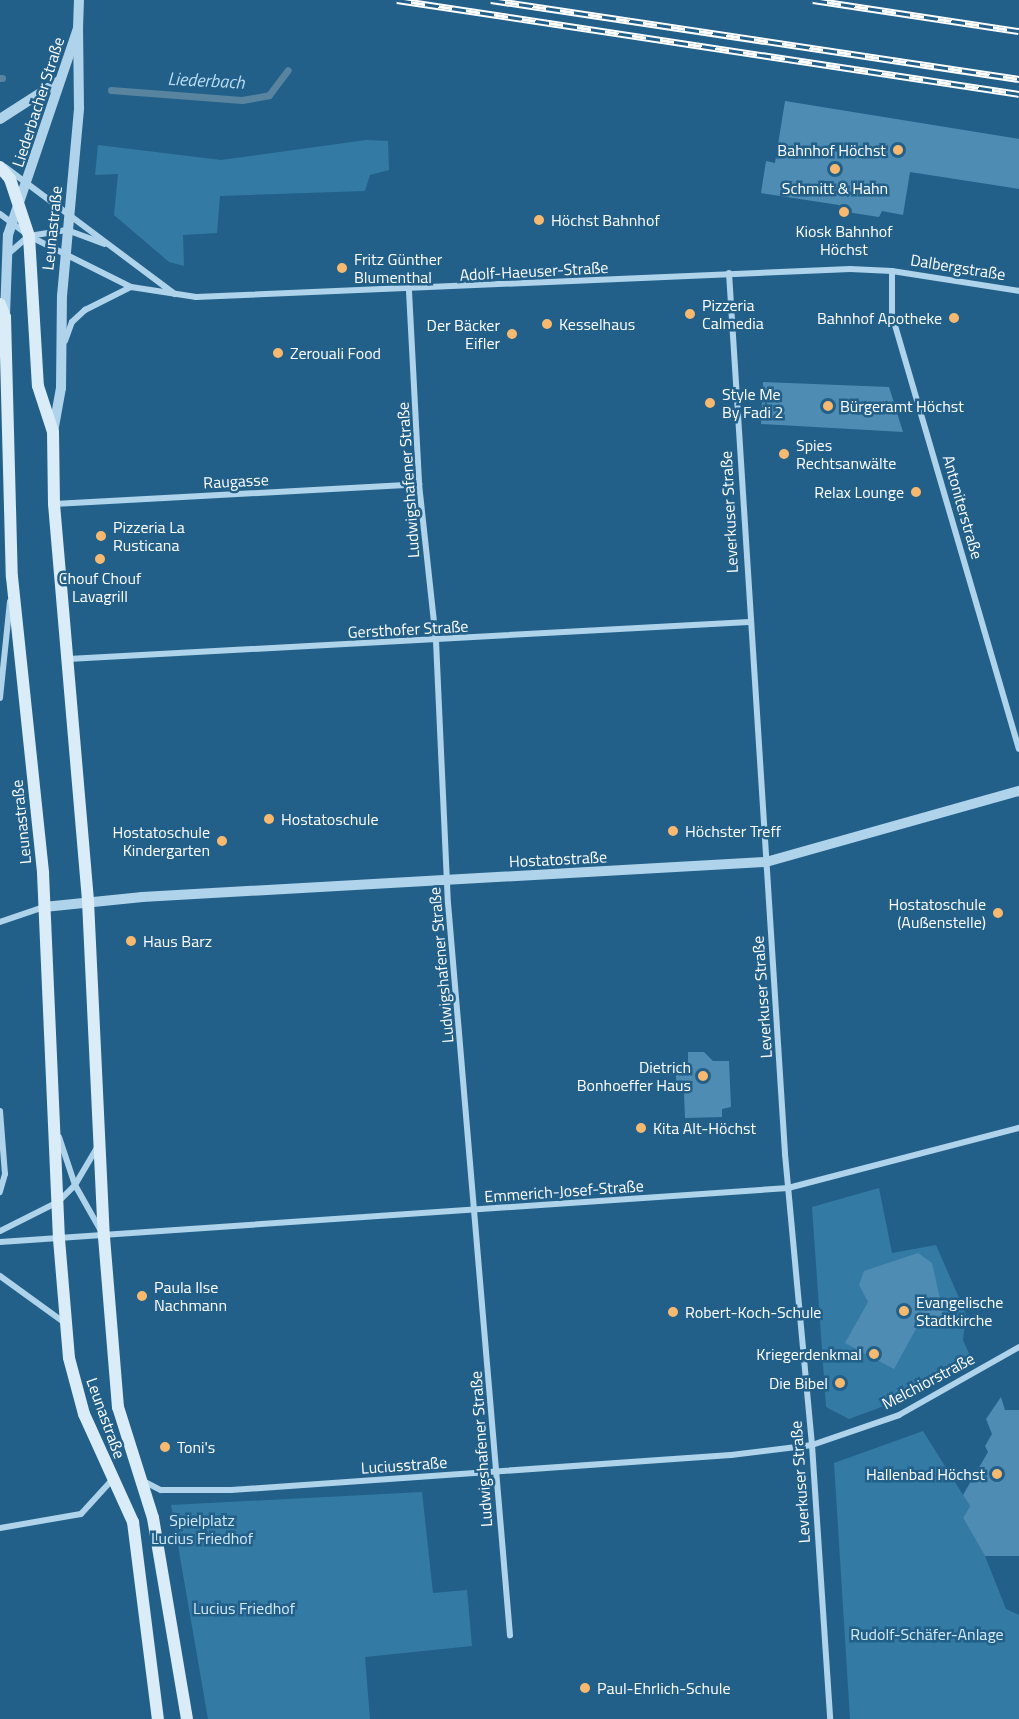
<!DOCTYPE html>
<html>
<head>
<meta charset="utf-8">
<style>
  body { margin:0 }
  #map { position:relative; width:1019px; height:1719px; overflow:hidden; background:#22608a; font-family:"Titillium Web",sans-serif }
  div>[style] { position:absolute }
  .green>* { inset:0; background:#337aa5 }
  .stream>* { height:7px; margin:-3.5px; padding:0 3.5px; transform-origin:3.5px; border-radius:3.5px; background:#58849f }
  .building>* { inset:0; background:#4f8cb3 }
  .minor>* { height:6px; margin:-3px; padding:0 3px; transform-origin:3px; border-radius:3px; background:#aed3ea }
  .tertiary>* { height:10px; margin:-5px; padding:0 5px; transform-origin:5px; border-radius:5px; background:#aed3ea }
  .secondary>* { height:12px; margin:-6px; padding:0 6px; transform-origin:6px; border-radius:6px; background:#d9ecf8 }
  .rail>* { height:7px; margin-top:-3.5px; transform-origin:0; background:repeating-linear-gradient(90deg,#22608a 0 14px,#fff 0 28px); box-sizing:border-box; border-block:2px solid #fff }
  .dots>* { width:16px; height:16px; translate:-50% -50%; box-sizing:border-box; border:3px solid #22608a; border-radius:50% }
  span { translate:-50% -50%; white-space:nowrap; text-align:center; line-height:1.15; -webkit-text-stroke:5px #22608a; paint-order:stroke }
  .street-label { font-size:16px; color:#fff }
  .poi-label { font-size:16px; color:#fff }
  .right { translate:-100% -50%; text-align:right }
  .left { translate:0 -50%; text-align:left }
  .park-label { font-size:16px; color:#d3eaf8 }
  .water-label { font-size:18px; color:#baddf2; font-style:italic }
</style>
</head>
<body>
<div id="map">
  <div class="green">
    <i style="clip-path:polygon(366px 140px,388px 141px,389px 170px,370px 175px,365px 191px,220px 196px,217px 233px,183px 235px,184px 266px,169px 262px,114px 215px,118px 174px,95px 175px,98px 145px,221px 160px)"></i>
    <i style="clip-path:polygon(879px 1188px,892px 1253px,936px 1245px,966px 1314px,963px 1340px,972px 1360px,895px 1402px,849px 1419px,826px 1407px,812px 1207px)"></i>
    <i style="clip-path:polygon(923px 1431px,970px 1506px,963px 1518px,985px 1556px,1006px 1609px,1019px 1615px,1019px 1719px,850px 1719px,834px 1463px)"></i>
    <i style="clip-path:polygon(422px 1492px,433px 1593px,467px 1590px,472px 1646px,365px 1657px,370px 1719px,208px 1719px,171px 1505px)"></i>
  </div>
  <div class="stream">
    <i style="left:0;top:78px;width:2px"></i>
    <i style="left:111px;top:90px;width:131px;rotate:4.4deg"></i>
    <i style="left:242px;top:100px;width:27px;rotate:-10deg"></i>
    <i style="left:269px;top:95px;width:31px;rotate:-53deg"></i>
  </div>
  <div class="building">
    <i style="clip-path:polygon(785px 101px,1019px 139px,1019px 189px,910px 172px,903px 215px,882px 211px,879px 217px,840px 211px,839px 205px,761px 193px,766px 161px,775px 163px)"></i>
    <i style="clip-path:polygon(763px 382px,889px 387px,903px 432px,761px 424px)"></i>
    <i style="clip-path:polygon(688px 1052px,704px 1052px,713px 1061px,729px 1061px,731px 1107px,722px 1109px,722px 1117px,685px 1118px,684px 1092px,677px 1092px,675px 1063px,688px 1063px)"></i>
    <i style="clip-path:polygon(918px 1253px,932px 1263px,943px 1312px,934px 1325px,917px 1327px,894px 1369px,845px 1343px,868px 1302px,859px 1285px,864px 1271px)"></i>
    <i style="clip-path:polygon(1001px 1397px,1005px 1410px,1019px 1410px,1019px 1556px,985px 1556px,963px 1518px,970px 1506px,963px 1495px,988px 1452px,985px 1446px,992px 1434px,986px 1419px)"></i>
  </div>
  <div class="minor">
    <i style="left:5px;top:167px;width:212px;rotate:36.8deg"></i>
    <i style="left:0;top:214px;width:36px;rotate:37deg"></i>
    <i style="left:29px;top:236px;width:114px;rotate:26.6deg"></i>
    <i style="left:131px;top:287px;width:66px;rotate:8.7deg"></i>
    <i style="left:196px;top:297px;width:655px;rotate:-2.45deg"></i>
    <i style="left:850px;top:269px;width:42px;rotate:2.7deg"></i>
    <i style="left:892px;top:271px;width:129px;rotate:8.9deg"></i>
    <i style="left:8px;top:254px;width:28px;rotate:-41deg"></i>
    <i style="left:29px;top:236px;width:38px;rotate:-9deg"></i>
    <i style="left:67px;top:230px;width:40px;rotate:20.2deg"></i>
    <i style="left:892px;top:271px;width:44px;rotate:90deg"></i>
    <i style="left:892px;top:315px;width:452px;rotate:73.7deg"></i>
    <i style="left:729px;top:273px;width:883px;rotate:86.36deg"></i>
    <i style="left:785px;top:1154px;width:292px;rotate:84.7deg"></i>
    <i style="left:812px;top:1445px;width:275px;rotate:86.2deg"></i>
    <i style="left:409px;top:291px;width:193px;rotate:87deg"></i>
    <i style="left:419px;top:484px;width:158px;rotate:83.8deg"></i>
    <i style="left:436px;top:641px;width:262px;rotate:87.4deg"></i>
    <i style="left:448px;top:903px;width:735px;rotate:85.16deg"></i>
    <i style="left:65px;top:341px;width:20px;rotate:-70deg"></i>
    <i style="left:72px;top:322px;width:18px;rotate:-43deg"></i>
    <i style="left:85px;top:310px;width:51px;rotate:-26.6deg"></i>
    <i style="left:54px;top:504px;width:366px;rotate:-3.1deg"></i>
    <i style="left:68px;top:659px;width:682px;rotate:-3.11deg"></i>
    <i style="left:0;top:698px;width:97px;rotate:-84.1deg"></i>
    <i style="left:0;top:922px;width:46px;rotate:-18.8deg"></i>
    <i style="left:0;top:1111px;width:63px;rotate:85.5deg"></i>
    <i style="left:5px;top:1174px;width:19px;rotate:106deg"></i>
    <i style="left:59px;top:1137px;width:51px;rotate:71.6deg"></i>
    <i style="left:75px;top:1185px;width:53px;rotate:60.5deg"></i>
    <i style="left:0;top:1231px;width:65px;rotate:-26.6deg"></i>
    <i style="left:58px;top:1202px;width:24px;rotate:-45deg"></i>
    <i style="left:75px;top:1185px;width:45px;rotate:-59.5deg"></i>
    <i style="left:0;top:1242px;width:790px;rotate:-3.92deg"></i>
    <i style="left:788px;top:1188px;width:239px;rotate:-14.6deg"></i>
    <i style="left:0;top:1276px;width:80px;rotate:35.9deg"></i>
    <i style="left:143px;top:1481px;width:20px;rotate:27deg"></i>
    <i style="left:161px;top:1490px;width:70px"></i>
    <i style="left:231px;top:1490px;width:501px;rotate:-4deg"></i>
    <i style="left:731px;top:1455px;width:82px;rotate:-7deg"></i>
    <i style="left:812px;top:1445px;width:92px;rotate:-19deg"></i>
    <i style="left:899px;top:1415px;width:138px;rotate:-29.5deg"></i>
    <i style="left:0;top:1528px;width:82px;rotate:-9.8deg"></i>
    <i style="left:81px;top:1514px;width:45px;rotate:-47.7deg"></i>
  </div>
  <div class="tertiary">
    <i style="left:0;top:119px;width:70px;rotate:-32.8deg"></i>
    <i style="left:5px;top:315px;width:80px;rotate:-87.9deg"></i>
    <i style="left:8px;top:235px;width:219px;rotate:-71.3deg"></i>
    <i style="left:78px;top:28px;width:28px;rotate:-88deg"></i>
    <i style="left:53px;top:432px;width:45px;rotate:-79.7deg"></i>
    <i style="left:61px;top:388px;width:92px;rotate:-89.4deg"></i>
    <i style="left:62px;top:296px;width:189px;rotate:-84.8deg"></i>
    <i style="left:79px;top:108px;width:80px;rotate:-90.7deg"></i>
    <i style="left:44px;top:907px;width:99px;rotate:-5.8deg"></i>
    <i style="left:142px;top:897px;width:625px;rotate:-3.21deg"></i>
    <i style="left:766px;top:862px;width:263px;rotate:-15.7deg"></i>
  </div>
  <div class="secondary">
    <i style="left:0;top:167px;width:16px;rotate:50deg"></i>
    <i style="left:10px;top:179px;width:60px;rotate:71.6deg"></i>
    <i style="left:29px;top:236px;width:150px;rotate:86.6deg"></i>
    <i style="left:38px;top:386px;width:48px;rotate:71.9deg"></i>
    <i style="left:53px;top:432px;width:72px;rotate:89.2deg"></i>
    <i style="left:54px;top:504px;width:398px;rotate:85.1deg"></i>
    <i style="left:88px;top:901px;width:336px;rotate:87.3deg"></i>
    <i style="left:104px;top:1237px;width:171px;rotate:85.3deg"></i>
    <i style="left:118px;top:1407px;width:116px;rotate:72.5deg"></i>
    <i style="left:153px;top:1518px;width:204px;rotate:80.4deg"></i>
    <i style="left:0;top:304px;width:14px;rotate:69deg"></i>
    <i style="left:5px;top:317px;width:260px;rotate:88.5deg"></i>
    <i style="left:12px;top:577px;width:298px;rotate:84deg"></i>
    <i style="left:43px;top:873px;width:366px;rotate:87.5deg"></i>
    <i style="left:59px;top:1239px;width:119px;rotate:85.2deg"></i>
    <i style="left:69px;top:1358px;width:58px;rotate:75deg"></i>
    <i style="left:84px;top:1414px;width:119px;rotate:65.6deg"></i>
    <i style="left:133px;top:1522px;width:199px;rotate:82.8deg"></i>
  </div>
  <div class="rail">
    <i style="left:397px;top:0;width:629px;rotate:8.59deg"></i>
    <i style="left:491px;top:0;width:534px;rotate:8.51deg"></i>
    <i style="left:813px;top:0;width:208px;rotate:8.6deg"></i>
  </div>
  <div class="dots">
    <i style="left:898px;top:150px;background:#f7b970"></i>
    <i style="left:835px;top:169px;background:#f7b970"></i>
    <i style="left:844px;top:212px;background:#f7b970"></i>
    <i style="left:539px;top:220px;background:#f7b970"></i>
    <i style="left:342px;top:268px;background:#f7b970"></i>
    <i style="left:690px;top:314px;background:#f7b970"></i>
    <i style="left:954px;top:318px;background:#f7b970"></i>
    <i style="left:547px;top:324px;background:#f7b970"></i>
    <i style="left:512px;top:334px;background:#f7b970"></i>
    <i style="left:278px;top:353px;background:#f7b970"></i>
    <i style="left:710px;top:403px;background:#f7b970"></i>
    <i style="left:828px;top:406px;background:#f7b970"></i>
    <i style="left:784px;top:454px;background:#f7b970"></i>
    <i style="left:916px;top:492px;background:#f7b970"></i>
    <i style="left:101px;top:536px;background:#f7b970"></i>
    <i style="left:100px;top:559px;background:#f7b970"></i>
    <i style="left:269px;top:819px;background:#f7b970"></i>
    <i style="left:673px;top:831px;background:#f7b970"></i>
    <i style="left:222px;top:841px;background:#f7b970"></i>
    <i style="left:998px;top:913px;background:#f7b970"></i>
    <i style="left:131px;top:941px;background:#f7b970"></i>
    <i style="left:703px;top:1076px;background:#f7b970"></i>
    <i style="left:641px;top:1128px;background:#f7b970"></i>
    <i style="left:142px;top:1296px;background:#f7b970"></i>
    <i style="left:904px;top:1311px;background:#f7b970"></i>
    <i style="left:673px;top:1312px;background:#f7b970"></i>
    <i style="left:874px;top:1354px;background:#f7b970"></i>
    <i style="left:840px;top:1383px;background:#f7b970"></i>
    <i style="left:165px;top:1447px;background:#f7b970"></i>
    <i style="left:997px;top:1474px;background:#f7b970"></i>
    <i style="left:585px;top:1688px;background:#f7b970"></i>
  </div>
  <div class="street-label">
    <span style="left:38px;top:102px;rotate:-72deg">Liederbacher Straße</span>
    <span style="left:52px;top:228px;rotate:-84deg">Leunastraße</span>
    <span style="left:958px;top:267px;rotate:9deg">Dalbergstraße</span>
    <span style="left:534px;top:271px;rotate:-3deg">Adolf-Haeuser-Straße</span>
    <span style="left:408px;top:480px;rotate:-94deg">Ludwigshafener Straße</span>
    <span style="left:236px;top:481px;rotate:-3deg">Raugasse</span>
    <span style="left:963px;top:507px;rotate:74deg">Antoniterstraße</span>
    <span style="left:729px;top:512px;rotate:-93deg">Leverkuser Straße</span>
    <span style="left:408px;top:629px;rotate:-3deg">Gersthofer Straße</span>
    <span style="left:21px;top:822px;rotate:-96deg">Leunastraße</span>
    <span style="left:558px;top:859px;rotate:-3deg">Hostatostraße</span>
    <span style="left:441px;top:965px;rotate:-95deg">Ludwigshafener Straße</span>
    <span style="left:762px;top:997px;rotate:-94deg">Leverkuser Straße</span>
    <span style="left:564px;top:1191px;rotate:-4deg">Emmerich-Josef-Straße</span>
    <span style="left:928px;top:1381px;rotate:-28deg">Melchiorstraße</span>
    <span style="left:106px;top:1418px;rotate:70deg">Leunastraße</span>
    <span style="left:481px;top:1449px;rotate:-94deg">Ludwigshafener Straße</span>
    <span style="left:404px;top:1465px;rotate:-4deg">Luciusstraße</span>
    <span style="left:800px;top:1482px;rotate:-94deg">Leverkuser Straße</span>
  </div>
  <div class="poi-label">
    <span class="right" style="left:886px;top:150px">Bahnhof Höchst</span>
    <span style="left:835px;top:188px">Schmitt &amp; Hahn</span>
    <span class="left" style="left:551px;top:220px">Höchst Bahnhof</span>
    <span style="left:844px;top:240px">Kiosk Bahnhof<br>Höchst</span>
    <span class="left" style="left:354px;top:268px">Fritz Günther<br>Blumenthal</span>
    <span class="left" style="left:702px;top:314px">Pizzeria<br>Calmedia</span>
    <span class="right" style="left:942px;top:318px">Bahnhof Apotheke</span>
    <span class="left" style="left:559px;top:324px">Kesselhaus</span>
    <span class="right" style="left:500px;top:334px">Der Bäcker<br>Eifler</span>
    <span class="left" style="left:290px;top:353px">Zerouali Food</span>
    <span class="left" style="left:722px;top:403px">Style Me<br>By Fadi 2</span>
    <span class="left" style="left:840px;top:406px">Bürgeramt Höchst</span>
    <span class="left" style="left:796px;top:454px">Spies<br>Rechtsanwälte</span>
    <span class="right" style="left:904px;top:492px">Relax Lounge</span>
    <span class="left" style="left:113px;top:536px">Pizzeria La<br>Rusticana</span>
    <span style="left:100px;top:587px">Chouf Chouf<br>Lavagrill</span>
    <span class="left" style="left:281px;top:819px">Hostatoschule</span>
    <span class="left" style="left:685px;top:831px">Höchster Treff</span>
    <span class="right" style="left:210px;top:841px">Hostatoschule<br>Kindergarten</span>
    <span class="right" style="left:986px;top:913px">Hostatoschule<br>(Außenstelle)</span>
    <span class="left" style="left:143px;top:941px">Haus Barz</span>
    <span class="right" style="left:691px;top:1076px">Dietrich<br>Bonhoeffer Haus</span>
    <span class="left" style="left:653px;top:1128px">Kita Alt-Höchst</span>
    <span class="left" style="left:154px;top:1296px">Paula Ilse<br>Nachmann</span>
    <span class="left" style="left:916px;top:1311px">Evangelische<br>Stadtkirche</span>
    <span class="left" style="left:685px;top:1312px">Robert-Koch-Schule</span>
    <span class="right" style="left:862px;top:1354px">Kriegerdenkmal</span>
    <span class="right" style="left:828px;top:1383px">Die Bibel</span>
    <span class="left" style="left:177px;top:1447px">Toni's</span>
    <span class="right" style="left:985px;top:1474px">Hallenbad Höchst</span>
    <span class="left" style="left:597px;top:1688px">Paul-Ehrlich-Schule</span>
  </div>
  <div class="park-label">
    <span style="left:202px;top:1529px">Spielplatz<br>Lucius Friedhof</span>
    <span style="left:244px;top:1608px">Lucius Friedhof</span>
    <span style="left:927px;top:1634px">Rudolf-Schäfer-Anlage</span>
  </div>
  <div class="water-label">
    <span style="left:206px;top:81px;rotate:3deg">Liederbach</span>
  </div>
</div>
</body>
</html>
